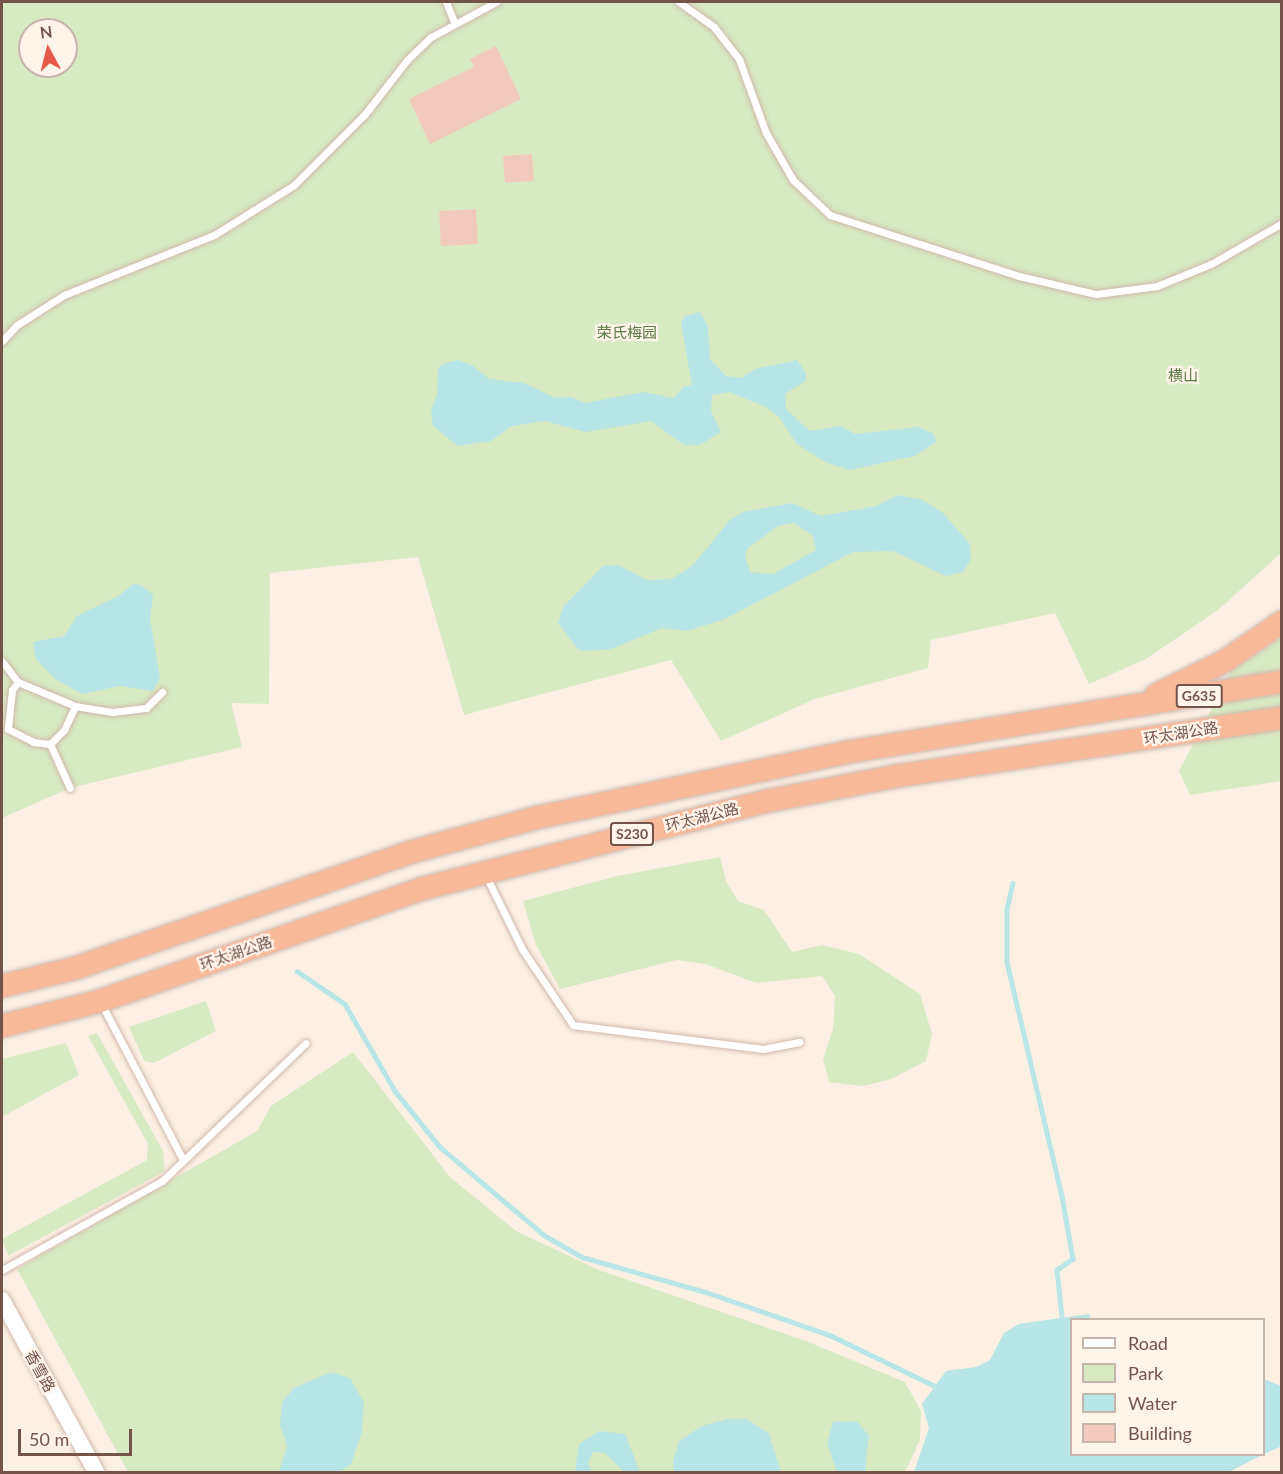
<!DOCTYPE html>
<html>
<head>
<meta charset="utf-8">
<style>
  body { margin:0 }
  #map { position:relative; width:1283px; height:1474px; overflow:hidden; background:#fcf0e4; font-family:Lato,"Noto Sans SC",sans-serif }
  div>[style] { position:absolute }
  .green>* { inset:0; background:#d7eac2 }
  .water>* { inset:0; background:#b8e5e6 }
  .stream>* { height:4.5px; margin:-2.25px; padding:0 2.25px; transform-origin:2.25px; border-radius:2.25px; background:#b8e5e6 }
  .building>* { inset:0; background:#f2cabb; transform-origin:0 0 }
  .roads { filter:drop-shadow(0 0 2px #d0b8ad) drop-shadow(0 0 2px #d0b8ad) }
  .service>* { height:7px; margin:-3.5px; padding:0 3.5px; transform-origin:3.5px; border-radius:3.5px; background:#fff }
  .tertiary>* { height:16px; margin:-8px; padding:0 8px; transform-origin:8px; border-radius:8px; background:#fff }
  .trunk>* { height:22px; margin:-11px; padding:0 11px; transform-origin:11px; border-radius:11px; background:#f8ba9b }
  span { translate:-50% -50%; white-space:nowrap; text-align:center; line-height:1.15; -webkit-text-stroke:4.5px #fff4ea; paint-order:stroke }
  .shield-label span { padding:2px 4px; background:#fff4ea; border:2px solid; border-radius:4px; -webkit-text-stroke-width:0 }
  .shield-label { font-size:14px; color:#745349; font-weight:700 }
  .park-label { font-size:15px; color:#597a42 }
  .street-label { font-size:15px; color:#745349 }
  .frame { position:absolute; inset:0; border:3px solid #745349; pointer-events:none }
  .legend { position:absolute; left:1070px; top:1318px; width:195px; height:138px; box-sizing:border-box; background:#fff4ea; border:2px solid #c7b4aa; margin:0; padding:8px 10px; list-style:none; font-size:18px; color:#745349 }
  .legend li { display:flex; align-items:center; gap:12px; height:30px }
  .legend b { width:30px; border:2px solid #c7b4aa }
  .north { position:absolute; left:18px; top:18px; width:60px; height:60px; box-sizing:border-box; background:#fff4ea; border:2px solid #c7b4aa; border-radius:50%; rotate:353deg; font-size:16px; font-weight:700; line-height:24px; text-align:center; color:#745349 }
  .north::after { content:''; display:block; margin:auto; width:21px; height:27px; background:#e65849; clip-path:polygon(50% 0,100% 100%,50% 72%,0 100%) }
  .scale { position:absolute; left:18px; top:1429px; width:114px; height:27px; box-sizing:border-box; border:3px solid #745349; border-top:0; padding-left:8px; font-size:18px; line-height:21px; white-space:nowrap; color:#745349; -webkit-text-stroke:4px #fff4ea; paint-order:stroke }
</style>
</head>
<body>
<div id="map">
  <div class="green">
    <i style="clip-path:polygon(evenodd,2px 2px,1281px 2px,1281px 553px,1218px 610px,1146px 659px,1089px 684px,1055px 613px,931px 640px,928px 668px,815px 699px,721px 741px,671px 660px,464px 715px,418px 557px,270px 573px,269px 704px,231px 703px,242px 747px,70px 788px,2px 818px,2px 2px,30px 30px,66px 30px,66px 66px,30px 66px,30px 30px)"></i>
    <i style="clip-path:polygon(1281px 638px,1281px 781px,1190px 795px,1179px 771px,1231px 671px)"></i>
    <i style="clip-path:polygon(720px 857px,726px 881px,738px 901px,764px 910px,792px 952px,822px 945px,859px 954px,920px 994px,932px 1034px,926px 1061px,891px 1079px,863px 1086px,829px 1082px,823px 1059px,833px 1029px,835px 996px,822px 976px,757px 983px,705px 964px,677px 960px,560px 989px,536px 945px,523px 901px,617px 876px)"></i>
    <i style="clip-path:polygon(206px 1001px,216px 1031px,154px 1063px,144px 1061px,129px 1027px)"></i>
    <i style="clip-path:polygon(97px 1033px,163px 1151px,165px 1171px,8px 1256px,2px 1239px,147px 1160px,148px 1144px,88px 1036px)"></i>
    <i style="clip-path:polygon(66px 1043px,79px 1075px,2px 1117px,2px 1059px)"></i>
    <i style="clip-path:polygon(353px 1052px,450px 1177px,516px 1231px,599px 1270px,806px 1341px,905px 1382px,921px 1411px,920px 1440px,905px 1472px,128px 1472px,17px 1269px,257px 1131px,271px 1106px)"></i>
  </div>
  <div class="water">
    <i style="clip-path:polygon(700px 312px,708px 326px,710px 359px,726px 376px,741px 378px,755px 369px,797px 360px,806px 373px,806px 381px,785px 394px,786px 409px,810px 431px,841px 426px,855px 434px,919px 427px,934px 434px,936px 442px,915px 456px,849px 470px,825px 462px,797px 444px,779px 417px,766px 407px,729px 392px,712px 395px,711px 411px,721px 432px,700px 445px,684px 445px,651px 421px,585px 432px,545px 421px,512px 426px,491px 441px,458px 446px,433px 426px,431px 410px,437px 395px,438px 370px,442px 364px,458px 360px,472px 365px,489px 379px,524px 383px,553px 397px,571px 397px,585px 403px,643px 392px,674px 398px,684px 386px,692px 385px,681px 323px,685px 316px)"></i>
    <i style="clip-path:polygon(evenodd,898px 495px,923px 500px,943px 513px,970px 544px,971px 559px,963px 572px,946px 576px,893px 551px,853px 552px,725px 619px,687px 631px,662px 628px,611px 649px,585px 651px,578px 649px,558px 623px,563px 607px,603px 566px,618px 565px,647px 580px,672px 579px,693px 565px,730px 520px,743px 512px,792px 503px,821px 516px,876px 506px,898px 495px,794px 523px,813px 536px,816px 550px,773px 574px,750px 572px,745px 556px,748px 548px,778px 526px,794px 523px)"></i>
    <i style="clip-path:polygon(133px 584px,141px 585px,153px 595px,150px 619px,160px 678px,153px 691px,120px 686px,82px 694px,54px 678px,36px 659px,33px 642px,64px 636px,77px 616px,120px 595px)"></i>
    <i style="clip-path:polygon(1089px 1314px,1091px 1319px,1072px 1320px,1072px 1454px,1262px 1455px,1229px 1472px,914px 1472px,929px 1428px,922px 1404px,946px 1371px,976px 1367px,990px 1360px,1004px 1333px,1019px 1324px)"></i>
    <i style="clip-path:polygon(331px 1372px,350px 1378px,364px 1403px,362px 1432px,351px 1464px,340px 1472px,279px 1472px,287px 1446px,280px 1425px,282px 1402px,294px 1388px)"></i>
    <i style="clip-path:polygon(1264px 1379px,1281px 1386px,1282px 1446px,1264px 1454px)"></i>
    <i style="clip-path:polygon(727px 1419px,747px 1419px,769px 1434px,781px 1472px,674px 1472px,673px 1461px,679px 1441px,702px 1426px)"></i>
    <i style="clip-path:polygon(856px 1421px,869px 1435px,865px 1472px,837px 1472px,827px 1443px,833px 1422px)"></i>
    <i style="clip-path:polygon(599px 1431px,625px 1434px,640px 1472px,624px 1472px,605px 1453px,593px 1452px,588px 1462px,592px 1472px,575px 1472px,579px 1444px)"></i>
  </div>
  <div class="stream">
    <i style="left:1013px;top:883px;width:27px;rotate:103deg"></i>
    <i style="left:1007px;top:909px;width:53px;rotate:90deg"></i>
    <i style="left:1007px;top:962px;width:240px;rotate:76.8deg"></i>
    <i style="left:1062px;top:1196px;width:64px;rotate:80.1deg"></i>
    <i style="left:1073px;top:1259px;width:19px;rotate:145deg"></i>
    <i style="left:1057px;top:1270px;width:47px;rotate:83.9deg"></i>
    <i style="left:297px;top:971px;width:58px;rotate:34.5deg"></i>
    <i style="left:345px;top:1004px;width:100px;rotate:60.1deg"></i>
    <i style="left:395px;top:1091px;width:72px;rotate:51.2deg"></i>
    <i style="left:440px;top:1147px;width:136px;rotate:40.2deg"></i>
    <i style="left:544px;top:1235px;width:44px;rotate:30.1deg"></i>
    <i style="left:582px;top:1257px;width:129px;rotate:15.8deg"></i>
    <i style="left:706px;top:1292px;width:133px;rotate:19.2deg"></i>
    <i style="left:832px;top:1336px;width:114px;rotate:25.9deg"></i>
  </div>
  <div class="building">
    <i style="clip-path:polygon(496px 46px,521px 99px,430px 144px,409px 99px,474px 67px,470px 59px)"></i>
    <i style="left:532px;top:154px;width:27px;height:29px;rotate:86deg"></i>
    <i style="left:476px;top:209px;width:35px;height:37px;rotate:87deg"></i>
  </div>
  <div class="roads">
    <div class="service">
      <i style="left:446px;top:2px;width:22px;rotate:68deg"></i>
      <i style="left:679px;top:2px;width:43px;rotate:35.5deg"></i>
      <i style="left:714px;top:27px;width:41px;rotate:52deg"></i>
      <i style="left:739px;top:59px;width:79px;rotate:70deg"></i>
      <i style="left:766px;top:133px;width:54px;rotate:60.1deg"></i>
      <i style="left:793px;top:180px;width:51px;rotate:43.4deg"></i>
      <i style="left:830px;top:215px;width:199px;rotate:17.9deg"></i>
      <i style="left:1019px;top:276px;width:79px;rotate:13.2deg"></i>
      <i style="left:1096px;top:294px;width:62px;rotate:-7.5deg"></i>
      <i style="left:1157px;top:286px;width:58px;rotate:-22.2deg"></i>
      <i style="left:1211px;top:264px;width:82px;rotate:-30deg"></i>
      <i style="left:2px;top:341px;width:22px;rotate:-47deg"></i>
      <i style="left:17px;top:325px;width:56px;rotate:-32.6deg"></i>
      <i style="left:64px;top:295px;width:162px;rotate:-21.8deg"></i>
      <i style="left:214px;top:235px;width:94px;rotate:-32deg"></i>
      <i style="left:294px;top:185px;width:100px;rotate:-45deg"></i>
      <i style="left:365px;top:114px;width:68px;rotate:-52.1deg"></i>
      <i style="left:407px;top:60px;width:33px;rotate:-44deg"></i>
      <i style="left:431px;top:37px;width:74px;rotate:-28.3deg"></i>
      <i style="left:2px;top:661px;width:26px;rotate:53deg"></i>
      <i style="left:18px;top:682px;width:62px;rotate:22.8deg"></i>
      <i style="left:75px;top:706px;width:38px;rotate:9deg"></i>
      <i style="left:113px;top:712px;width:33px;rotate:-7deg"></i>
      <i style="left:146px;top:708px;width:23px;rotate:-45deg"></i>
      <i style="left:18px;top:682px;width:10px;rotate:127deg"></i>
      <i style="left:12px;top:690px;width:39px;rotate:96deg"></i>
      <i style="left:8px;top:729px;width:28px;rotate:27deg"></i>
      <i style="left:33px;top:742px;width:17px;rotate:7deg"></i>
      <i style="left:50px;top:744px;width:48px;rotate:65.6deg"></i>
      <i style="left:50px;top:744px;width:20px;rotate:-45deg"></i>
      <i style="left:64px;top:730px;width:26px;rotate:-65deg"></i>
      <i style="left:486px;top:876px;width:81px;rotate:63.7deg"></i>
      <i style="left:522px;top:949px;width:92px;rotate:56.1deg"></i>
      <i style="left:573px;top:1025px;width:192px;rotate:7.2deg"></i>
      <i style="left:763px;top:1049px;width:37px;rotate:-11deg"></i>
      <i style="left:101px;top:1003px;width:177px;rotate:62.4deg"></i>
      <i style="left:2px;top:1270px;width:183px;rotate:-29.1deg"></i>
      <i style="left:162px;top:1181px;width:199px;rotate:-43.8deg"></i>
    </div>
    <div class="tertiary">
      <i style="left:2px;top:1300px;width:196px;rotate:61.3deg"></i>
    </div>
    <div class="trunk">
      <i style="left:1156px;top:695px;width:77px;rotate:-26.2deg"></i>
      <i style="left:1225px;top:661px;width:69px;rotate:-34.4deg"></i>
      <i style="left:2px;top:986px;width:76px;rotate:-13.7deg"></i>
      <i style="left:76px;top:968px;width:355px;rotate:-19.1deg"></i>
      <i style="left:411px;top:852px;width:129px;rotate:-15.3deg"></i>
      <i style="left:535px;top:818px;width:320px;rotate:-11.9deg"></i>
      <i style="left:848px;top:752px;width:440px;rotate:-9.2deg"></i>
      <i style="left:2px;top:1026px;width:101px;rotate:-14.3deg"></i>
      <i style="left:100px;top:1001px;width:340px;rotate:-19.2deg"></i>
      <i style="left:421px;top:889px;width:357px;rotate:-14.3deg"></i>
      <i style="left:767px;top:801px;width:132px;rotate:-10.9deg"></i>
      <i style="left:897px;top:776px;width:389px;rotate:-8.6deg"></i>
    </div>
  </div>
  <div class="shield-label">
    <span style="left:1199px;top:696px">G635</span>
    <span style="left:632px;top:834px">S230</span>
  </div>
  <div class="park-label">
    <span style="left:627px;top:333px">荣氏梅园</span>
    <span style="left:1183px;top:376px">横山</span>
  </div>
  <div class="street-label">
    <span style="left:1181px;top:733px;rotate:-9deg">环太湖公路</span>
    <span style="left:702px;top:817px;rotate:-14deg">环太湖公路</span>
    <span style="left:236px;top:953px;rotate:-19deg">环太湖公路</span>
    <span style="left:40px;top:1371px;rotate:61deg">香雪路</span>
  </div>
  <div class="frame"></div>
  <ul class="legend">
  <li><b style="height:8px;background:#fff"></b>Road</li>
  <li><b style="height:16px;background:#d7eac2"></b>Park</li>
  <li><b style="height:16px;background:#b8e5e6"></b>Water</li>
  <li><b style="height:16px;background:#f2cabb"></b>Building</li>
  </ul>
  <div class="north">N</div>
  <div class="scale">50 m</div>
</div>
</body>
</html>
